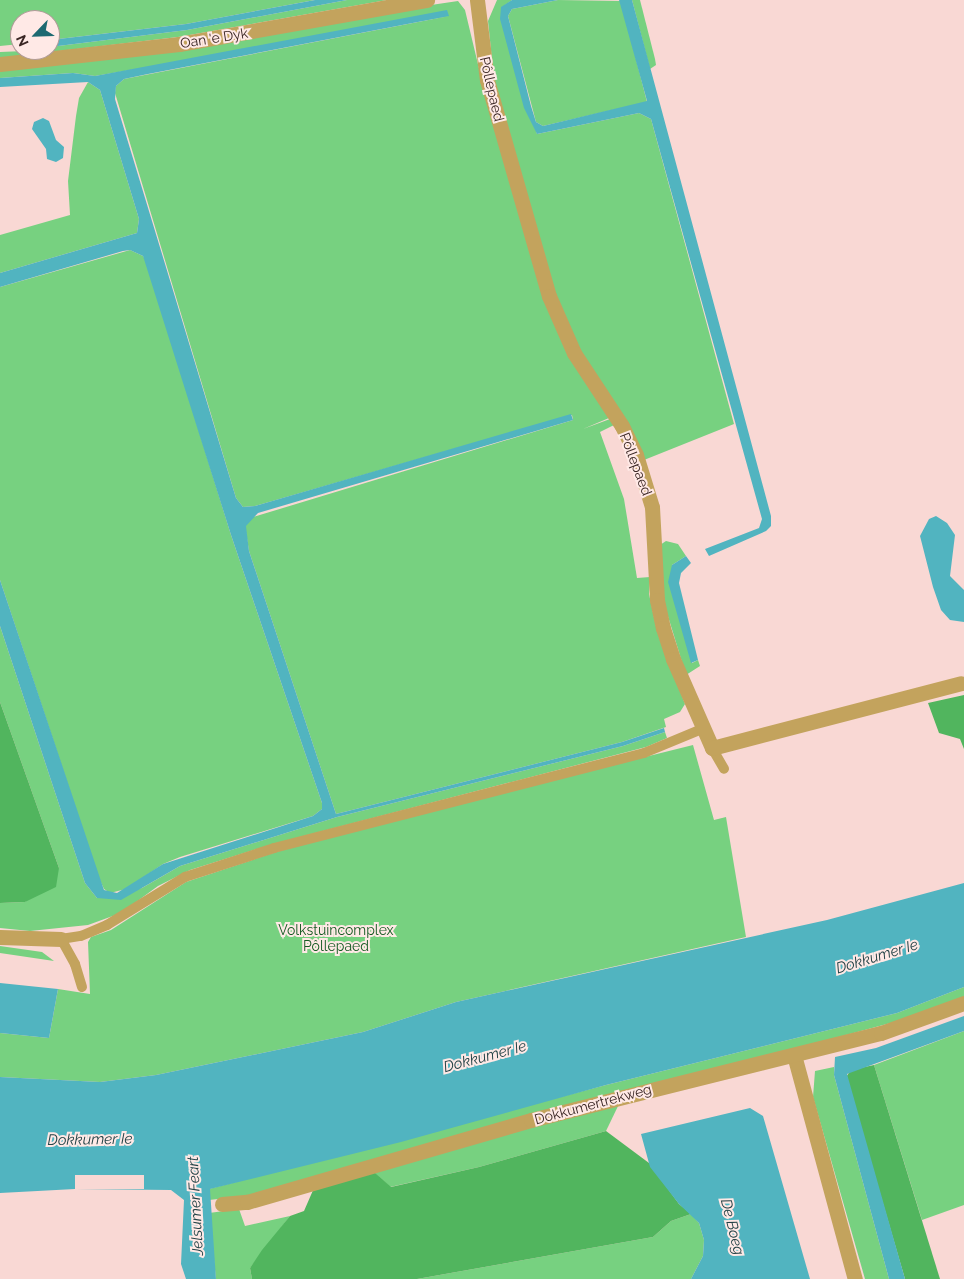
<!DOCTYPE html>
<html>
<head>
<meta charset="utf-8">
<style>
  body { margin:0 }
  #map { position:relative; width:964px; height:1279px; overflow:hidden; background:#f9d8d4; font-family:Raleway,sans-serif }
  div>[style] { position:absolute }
  .green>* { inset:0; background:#77d180 }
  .forest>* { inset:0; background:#51b55e }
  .water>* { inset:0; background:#51b4c0 }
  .pier>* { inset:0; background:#f9d8d4; transform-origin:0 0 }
  .service>* { height:10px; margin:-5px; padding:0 5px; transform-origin:5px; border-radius:5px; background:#c3a35d }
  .minor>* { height:15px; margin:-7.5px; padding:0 7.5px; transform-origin:7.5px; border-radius:7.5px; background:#c3a35d }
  span { translate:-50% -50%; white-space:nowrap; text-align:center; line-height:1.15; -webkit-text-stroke:4px #ffe9e6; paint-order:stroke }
  .street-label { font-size:14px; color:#3a2624 }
  .park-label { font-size:14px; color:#155a22 }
  .water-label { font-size:15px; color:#234246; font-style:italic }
  .north { position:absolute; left:10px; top:10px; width:50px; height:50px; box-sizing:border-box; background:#ffe9e6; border:1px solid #b09b98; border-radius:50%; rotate:246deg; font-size:14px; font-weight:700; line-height:20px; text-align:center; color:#3a2624 }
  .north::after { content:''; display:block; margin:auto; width:18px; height:22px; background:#1d6971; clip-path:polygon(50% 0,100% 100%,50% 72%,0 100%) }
</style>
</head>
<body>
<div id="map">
  <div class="green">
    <i style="clip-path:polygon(0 0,315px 0,186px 24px,50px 40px,50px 20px,20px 20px,20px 44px,0 46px)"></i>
    <i style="clip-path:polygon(347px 0,387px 0,178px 37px,0 58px,0 52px,50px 50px,50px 47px,187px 30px)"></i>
    <i style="clip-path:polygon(497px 0,512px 0,501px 8px,537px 134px,639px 113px,651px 119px,734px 424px,644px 460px,578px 350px,554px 294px,494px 79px,488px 21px)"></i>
    <i style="clip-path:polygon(558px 0,621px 1px,647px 102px,543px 126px,536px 122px,508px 16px,512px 9px)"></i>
    <i style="clip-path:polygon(632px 0,640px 0,655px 59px,656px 65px,650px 69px)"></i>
    <i style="clip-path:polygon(458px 1px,465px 10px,482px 81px,533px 263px,609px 418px,583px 429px,610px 419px,614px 425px,600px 432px,624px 499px,637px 578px,650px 577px,649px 594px,657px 631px,685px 704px,680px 712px,664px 719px,666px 727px,622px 742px,336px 814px,249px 551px,245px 526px,250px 518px,573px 420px,572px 415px,255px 506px,243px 507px,236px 498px,115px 93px,116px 86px,124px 79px,449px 16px,95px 76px,73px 73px,0 78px,0 69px)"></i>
    <i style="clip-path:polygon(88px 82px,100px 90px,139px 219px,137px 233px,0 273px,0 235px,70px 215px,68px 181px,76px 116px,79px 98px)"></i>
    <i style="clip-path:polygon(130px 250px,143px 256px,147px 263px,231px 535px,322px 803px,322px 809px,313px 816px,180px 857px,163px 864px,126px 889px,110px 893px,104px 889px,99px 878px,0 580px,0 287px)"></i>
    <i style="clip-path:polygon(666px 541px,678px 544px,686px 556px,672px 565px,692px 663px,698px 660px,700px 666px,686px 675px,663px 600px,660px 545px)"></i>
    <i style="clip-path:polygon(0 626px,85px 883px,97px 898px,142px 888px,180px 866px,337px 817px,623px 746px,665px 732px,667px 738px,646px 747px,273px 844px,190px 870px,158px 886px,121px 913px,88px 925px,30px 931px,0 928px,0 903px,25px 902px,59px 868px,0 702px)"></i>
    <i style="clip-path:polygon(693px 745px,714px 820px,726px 817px,746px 937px,456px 1002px,363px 1032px,156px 1075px,100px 1082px,0 1077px,0 1033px,49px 1038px,58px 989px,90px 994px,88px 942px,91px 937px,111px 930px,186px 882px,276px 852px,388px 821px)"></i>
    <i style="clip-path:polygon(0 946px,42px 952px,54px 961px,0 953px)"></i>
    <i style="clip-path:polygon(964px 987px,964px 997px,909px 1018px,254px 1195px,209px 1200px,209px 1189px,606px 1085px,897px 1013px)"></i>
    <i style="clip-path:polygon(964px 1031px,964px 1205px,922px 1220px,874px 1065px)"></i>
    <i style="clip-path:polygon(834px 1067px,834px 1075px,889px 1279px,865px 1279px,813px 1097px,815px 1071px)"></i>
    <i style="clip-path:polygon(620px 1102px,606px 1131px,479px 1167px,390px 1187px,373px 1171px)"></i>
    <i style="clip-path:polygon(239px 1209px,245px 1226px,290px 1216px,250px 1268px,252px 1279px,216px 1279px,209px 1213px)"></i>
    <i style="clip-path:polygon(691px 1214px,699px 1223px,704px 1240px,703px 1256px,691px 1279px,417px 1279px,653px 1237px,671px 1221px)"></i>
  </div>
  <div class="forest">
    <i style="clip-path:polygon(964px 695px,964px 749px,960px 739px,939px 733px,928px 703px)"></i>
    <i style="clip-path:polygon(0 702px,59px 868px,56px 887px,25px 902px,0 903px)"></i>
    <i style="clip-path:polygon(874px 1065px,940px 1279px,905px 1279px,846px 1077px,851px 1070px)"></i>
    <i style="clip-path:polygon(606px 1131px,649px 1163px,679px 1204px,691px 1214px,671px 1221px,653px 1237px,417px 1279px,252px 1279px,250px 1268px,262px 1250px,290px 1216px,304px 1211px,314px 1188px,373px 1171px,391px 1187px,479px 1167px)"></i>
  </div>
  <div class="water">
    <i style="clip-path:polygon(315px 0,347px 0,187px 30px,50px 47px,50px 40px,186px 24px)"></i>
    <i style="clip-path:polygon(512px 0,558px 0,512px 9px,508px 16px,531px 106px,536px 122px,543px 126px,647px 101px,619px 0,632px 0,771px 516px,771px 526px,766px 531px,709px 556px,705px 549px,759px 528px,762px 519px,651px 119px,639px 113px,537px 134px,524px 108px,500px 19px,501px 7px)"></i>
    <i style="clip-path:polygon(447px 10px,449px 16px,148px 74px,124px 79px,116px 86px,115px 99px,236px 498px,243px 507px,255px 506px,571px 414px,573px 420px,258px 513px,246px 526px,249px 551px,336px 814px,622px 742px,664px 728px,665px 732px,623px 746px,337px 817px,180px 866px,121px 900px,97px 898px,85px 883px,0 626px,0 580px,104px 890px,117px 893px,163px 864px,313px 816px,322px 809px,322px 803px,231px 535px,143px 256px,130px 250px,123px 251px,0 287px,0 273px,137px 233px,139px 219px,100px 90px,88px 82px,0 87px,0 78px,73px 73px,95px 76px)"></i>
    <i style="clip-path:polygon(43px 118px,49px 121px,56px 140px,64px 147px,63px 158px,56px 162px,47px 159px,46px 149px,32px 129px,34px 122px)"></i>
    <i style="clip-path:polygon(936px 516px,947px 523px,955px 535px,950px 576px,964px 590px,964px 622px,950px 620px,941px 610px,933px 587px,920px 536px,929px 519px)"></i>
    <i style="clip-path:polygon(686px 556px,691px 563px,681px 573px,679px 583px,698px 660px,691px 663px,668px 582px,672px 565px)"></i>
    <i style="clip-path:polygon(964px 883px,964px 987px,897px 1013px,606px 1085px,401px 1142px,210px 1189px,216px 1279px,186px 1279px,181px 1264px,184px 1200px,171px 1190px,75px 1189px,0 1193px,0 1077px,100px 1082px,156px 1075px,363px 1032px,456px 1002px,827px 920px)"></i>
    <i style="clip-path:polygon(0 983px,58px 989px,49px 1038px,0 1033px)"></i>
    <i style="clip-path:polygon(964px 1016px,964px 1031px,847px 1074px,905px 1279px,889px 1279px,834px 1075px,835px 1057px,876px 1048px)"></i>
    <i style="clip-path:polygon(750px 1108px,763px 1116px,810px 1279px,691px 1279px,703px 1256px,704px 1240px,699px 1223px,679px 1204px,650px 1167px,641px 1134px)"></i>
  </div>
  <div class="pier">
    <i style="left:75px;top:1175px;width:69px;height:14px"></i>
  </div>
  <div class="service">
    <i style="left:712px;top:748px;width:24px;rotate:60deg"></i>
    <i style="left:82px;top:987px;width:24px;rotate:-107deg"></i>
    <i style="left:75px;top:964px;width:29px;rotate:-119deg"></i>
    <i style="left:61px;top:939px;width:20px;rotate:-9deg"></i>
    <i style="left:81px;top:936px;width:28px;rotate:-23deg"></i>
    <i style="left:107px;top:925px;width:92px;rotate:-31.6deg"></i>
    <i style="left:185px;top:877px;width:94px;rotate:-18deg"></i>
    <i style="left:274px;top:848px;width:382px;rotate:-14.4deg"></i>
    <i style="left:644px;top:753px;width:65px;rotate:-22.6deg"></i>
  </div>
  <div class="minor">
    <i style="left:477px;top:0;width:81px;rotate:82.9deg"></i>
    <i style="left:487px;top:80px;width:225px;rotate:74deg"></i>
    <i style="left:549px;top:296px;width:62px;rotate:66.3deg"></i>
    <i style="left:574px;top:353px;width:87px;rotate:56.7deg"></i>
    <i style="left:622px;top:426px;width:32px;rotate:64deg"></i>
    <i style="left:636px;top:455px;width:54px;rotate:72.9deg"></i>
    <i style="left:652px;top:507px;width:93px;rotate:86.9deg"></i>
    <i style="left:657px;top:600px;width:29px;rotate:78deg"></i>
    <i style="left:663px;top:628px;width:33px;rotate:72deg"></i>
    <i style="left:673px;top:659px;width:97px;rotate:66.3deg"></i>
    <i style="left:712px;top:748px;width:257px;rotate:-14.6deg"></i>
    <i style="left:0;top:64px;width:180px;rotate:-6.4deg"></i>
    <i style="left:179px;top:44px;width:252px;rotate:-10.1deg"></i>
    <i style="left:0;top:937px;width:61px;rotate:1.9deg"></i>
    <i style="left:794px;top:1055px;width:232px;rotate:74.8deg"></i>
    <i style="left:222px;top:1204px;width:25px;rotate:-5deg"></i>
    <i style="left:247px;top:1202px;width:296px;rotate:-16.1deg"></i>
    <i style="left:531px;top:1120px;width:361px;rotate:-14deg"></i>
    <i style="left:881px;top:1033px;width:88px;rotate:-19.9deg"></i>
  </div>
  <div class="street-label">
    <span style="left:214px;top:38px;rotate:-9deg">Oan 'e Dyk</span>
    <span style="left:492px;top:89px;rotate:77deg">Pôllepaed</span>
    <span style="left:636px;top:464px;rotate:69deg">Pôllepaed</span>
    <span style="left:593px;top:1104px;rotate:-15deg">Dokkumertrekweg</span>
  </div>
  <div class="park-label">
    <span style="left:336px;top:938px">Volkstuincomplex<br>Pôllepaed</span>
  </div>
  <div class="water-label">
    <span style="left:877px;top:957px;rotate:-17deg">Dokkumer Ie</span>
    <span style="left:485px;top:1057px;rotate:-15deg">Dokkumer Ie</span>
    <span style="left:90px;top:1140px;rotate:-1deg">Dokkumer Ie</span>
    <span style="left:196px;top:1206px;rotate:-93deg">Jelsumer Feart</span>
    <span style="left:732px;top:1227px;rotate:76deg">De Boeg</span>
  </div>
  <div class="north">N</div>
</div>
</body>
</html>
